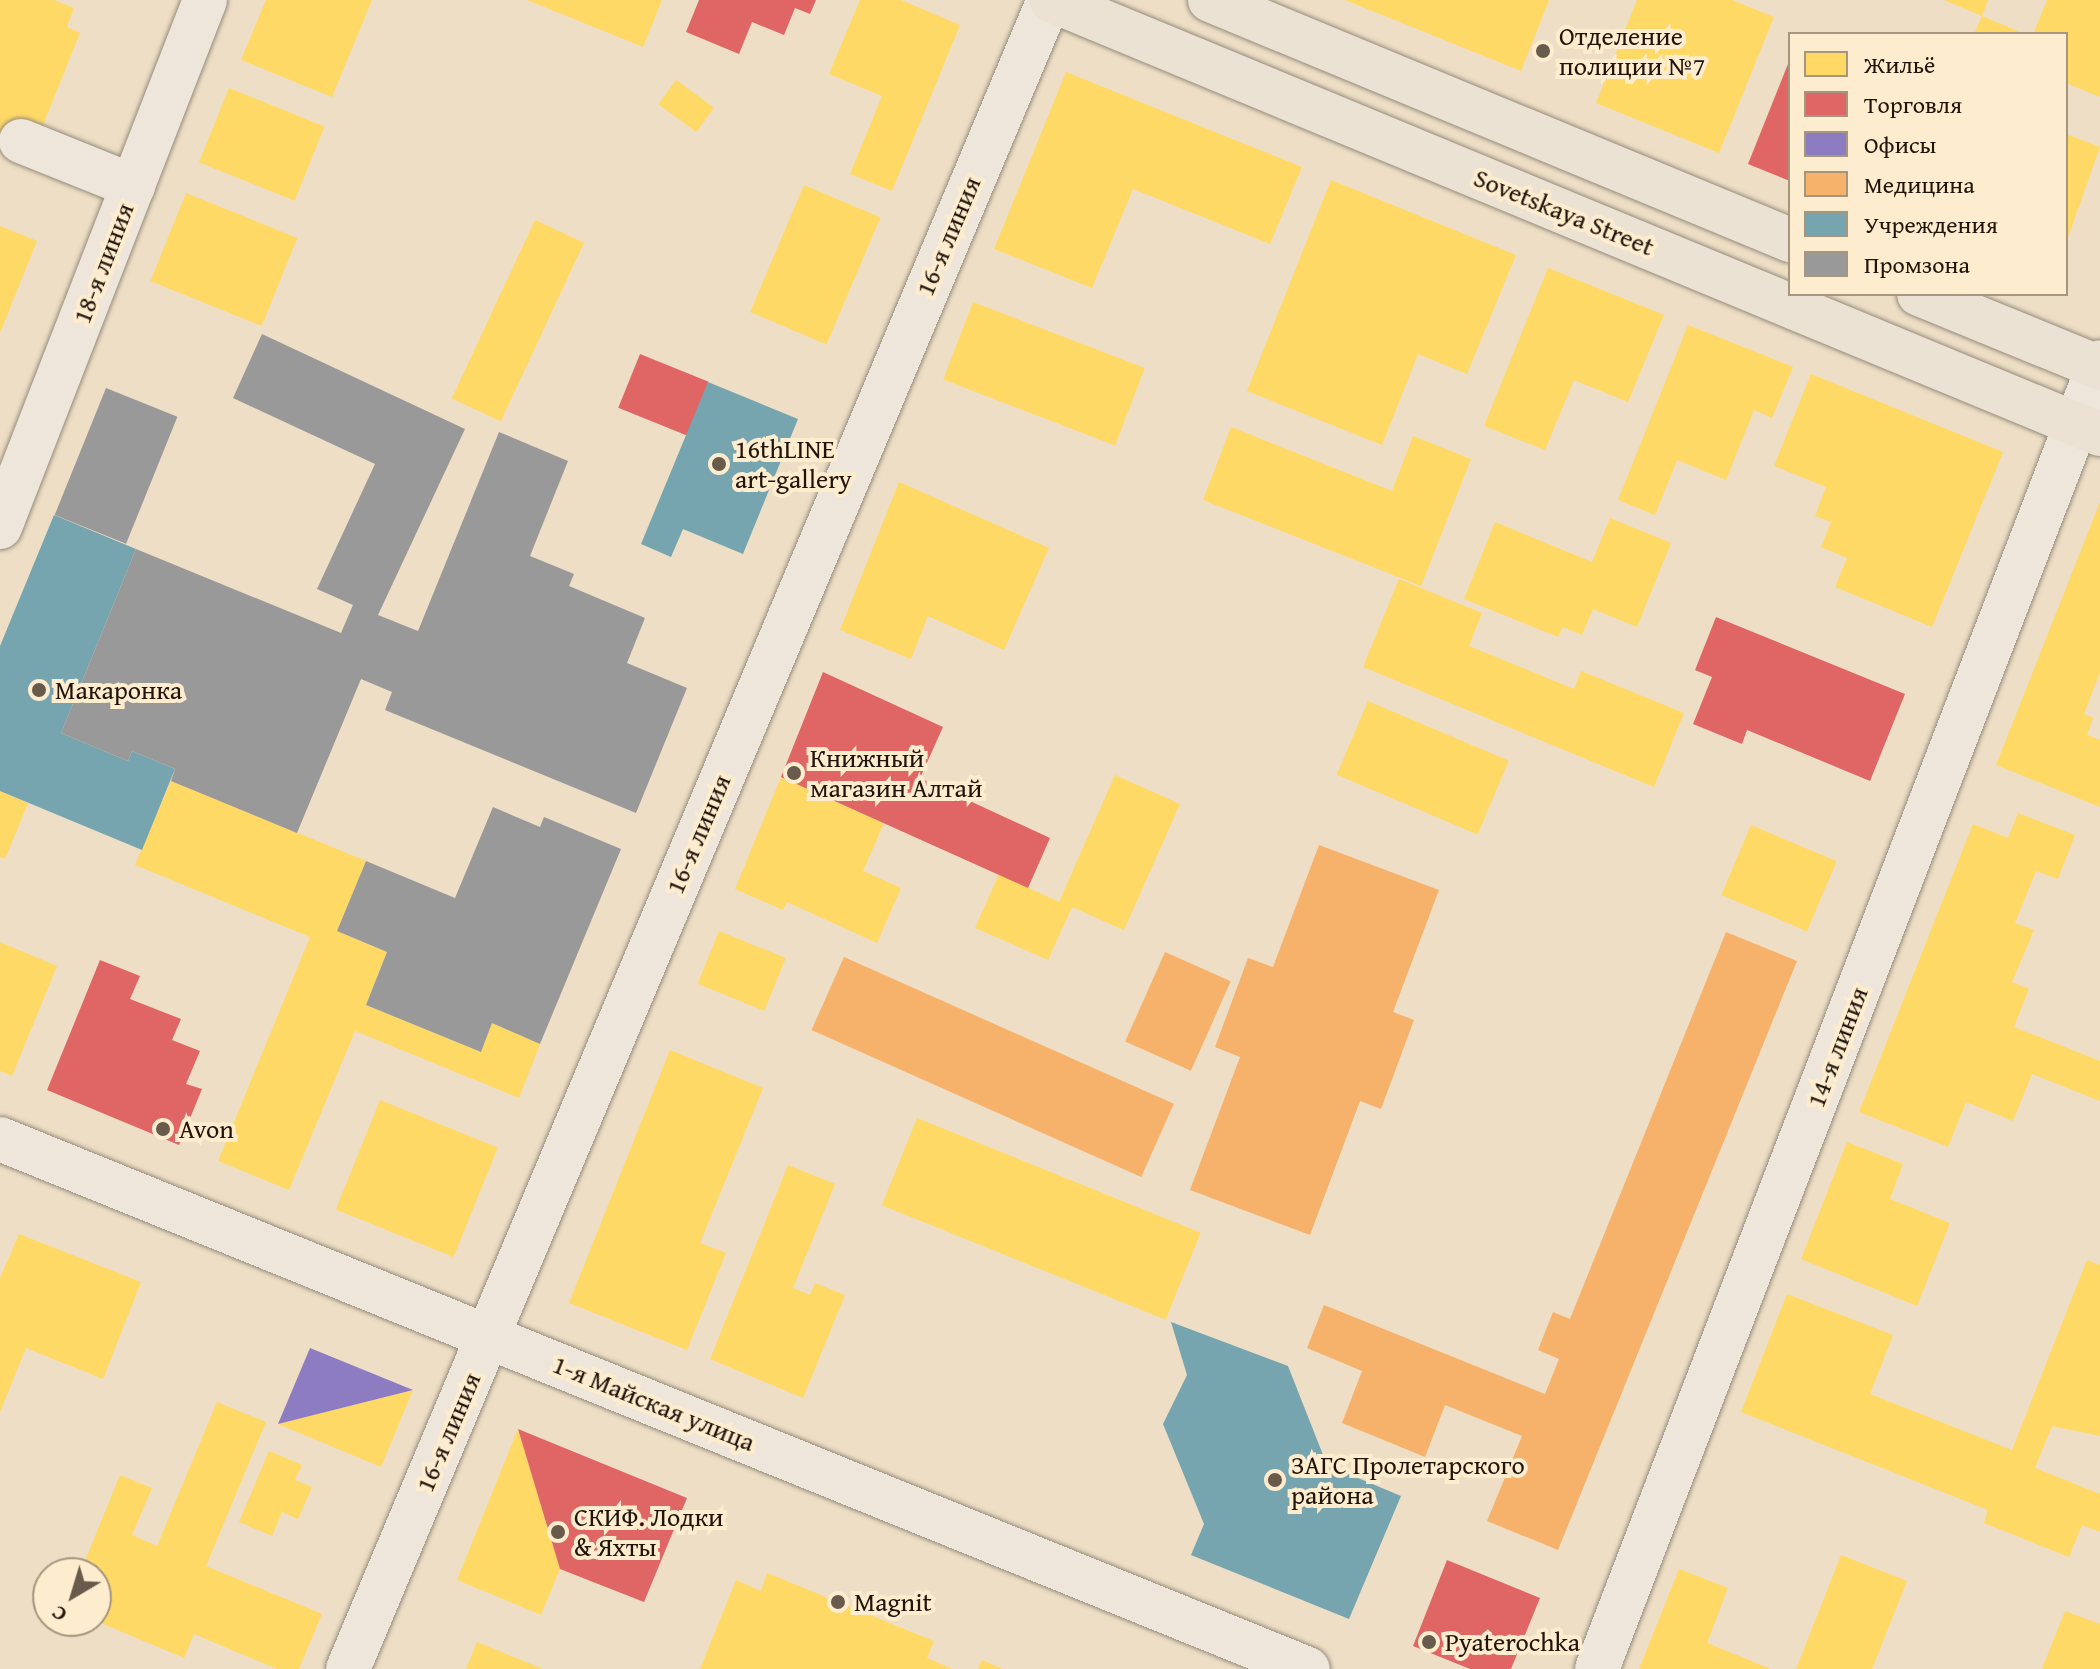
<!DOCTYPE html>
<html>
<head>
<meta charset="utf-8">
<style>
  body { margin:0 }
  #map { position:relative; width:2100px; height:1669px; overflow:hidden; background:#eddec5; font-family:"Gentium Book Plus",serif }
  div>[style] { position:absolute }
  .homes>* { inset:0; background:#ffd966; transform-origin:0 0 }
  .shops>* { inset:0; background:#e06666; transform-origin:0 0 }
  .offices>* { inset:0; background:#8e7cc3 }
  .health>* { inset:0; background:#f6b26b; transform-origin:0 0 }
  .public>* { inset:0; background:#76a5af }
  .industry>* { inset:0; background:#999; transform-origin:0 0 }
  .roads { filter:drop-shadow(0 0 2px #958b7c) drop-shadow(0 0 2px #958b7c) }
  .minor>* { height:44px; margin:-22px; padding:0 22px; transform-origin:22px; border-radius:22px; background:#eee6da }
  .major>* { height:44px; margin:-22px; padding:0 22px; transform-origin:22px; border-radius:22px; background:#ebe2d4 }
  .dots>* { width:22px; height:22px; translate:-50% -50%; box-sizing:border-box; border:4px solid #feecce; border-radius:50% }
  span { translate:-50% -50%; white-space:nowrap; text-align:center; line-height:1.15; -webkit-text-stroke:8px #feecce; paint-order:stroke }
  .poi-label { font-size:26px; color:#20140b }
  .left { translate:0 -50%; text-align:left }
  .street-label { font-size:26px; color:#20140b }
  .legend { position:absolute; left:1788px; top:32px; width:280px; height:264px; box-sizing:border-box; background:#feecce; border:2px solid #a59680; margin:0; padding:10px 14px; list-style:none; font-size:24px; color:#20140b }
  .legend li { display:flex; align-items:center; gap:16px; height:40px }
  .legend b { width:40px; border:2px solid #a59680 }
  .north { position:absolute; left:32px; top:1557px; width:80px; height:80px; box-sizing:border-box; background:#feecce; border:2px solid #a59680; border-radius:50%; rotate:218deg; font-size:22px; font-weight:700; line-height:32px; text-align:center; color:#20140b }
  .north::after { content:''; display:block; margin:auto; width:28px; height:36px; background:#685b4c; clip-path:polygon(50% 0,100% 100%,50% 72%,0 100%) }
</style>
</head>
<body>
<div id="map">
  <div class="homes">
    <i style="clip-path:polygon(0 0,54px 0,74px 8px,67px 27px,80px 33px,39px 135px,0 146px)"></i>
    <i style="clip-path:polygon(266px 0,372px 0,332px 97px,241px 60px)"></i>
    <i style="clip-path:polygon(527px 0,662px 0,643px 47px)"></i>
    <i style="clip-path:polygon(860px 0,901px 0,960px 25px,892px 191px,850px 174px,882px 96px,829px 74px)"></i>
    <i style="clip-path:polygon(1345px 0,1549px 0,1521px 71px)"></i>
    <i style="clip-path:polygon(1637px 0,1732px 0,1774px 17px,1719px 153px,1596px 103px)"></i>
    <i style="clip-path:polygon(1944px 0,1988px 0,1982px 16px)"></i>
    <i style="clip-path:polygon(2047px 0,2100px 0,2100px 97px,2066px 83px,2066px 34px,2034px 32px)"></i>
    <i style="clip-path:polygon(1982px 16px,2025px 34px,1974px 34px)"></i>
    <i style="clip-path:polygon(1066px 72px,1302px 167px,1270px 244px,1133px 189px,1092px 288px,994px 249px)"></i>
    <i style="left:676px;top:80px;width:47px;height:30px;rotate:36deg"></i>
    <i style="left:229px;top:88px;width:103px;height:80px;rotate:22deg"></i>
    <i style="clip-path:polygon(2066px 134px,2100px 147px,2066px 243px)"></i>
    <i style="clip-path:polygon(1331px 180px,1516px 255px,1467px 374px,1418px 354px,1382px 445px,1247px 391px)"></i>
    <i style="left:804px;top:185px;width:83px;height:138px;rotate:23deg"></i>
    <i style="left:186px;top:193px;width:120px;height:95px;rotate:22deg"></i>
    <i style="left:535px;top:220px;width:54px;height:197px;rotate:25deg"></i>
    <i style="clip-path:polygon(0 226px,37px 241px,0 333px)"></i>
    <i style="clip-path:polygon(1548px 268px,1664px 315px,1628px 402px,1574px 380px,1545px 450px,1484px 426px)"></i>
    <i style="left:973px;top:302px;width:184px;height:83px;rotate:21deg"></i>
    <i style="clip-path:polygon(1688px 325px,1793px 367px,1772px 418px,1754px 410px,1726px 480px,1677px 460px,1655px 515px,1618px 500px)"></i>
    <i style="clip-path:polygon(1811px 374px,2003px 452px,1932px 627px,1835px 587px,1847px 558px,1821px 547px,1831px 522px,1815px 516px,1826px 487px,1774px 466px)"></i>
    <i style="clip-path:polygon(1231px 427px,1392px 491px,1413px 436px,1471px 459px,1421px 586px,1203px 500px)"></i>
    <i style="clip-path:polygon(899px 482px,1049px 548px,1004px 650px,928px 616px,911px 659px,840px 630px)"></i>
    <i style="clip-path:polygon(2100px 502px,2100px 672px,2084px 714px,2093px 718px,2087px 735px,2100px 740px,2100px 807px,1996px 765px)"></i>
    <i style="clip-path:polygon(1610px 518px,1671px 543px,1637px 627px,1593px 609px,1582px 635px,1563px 627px,1558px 637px,1464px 599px,1495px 522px,1592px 562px)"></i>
    <i style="clip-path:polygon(1399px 579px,1482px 613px,1469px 646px,1574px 689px,1581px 671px,1684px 713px,1654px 787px,1363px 667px)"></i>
    <i style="left:1368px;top:701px;width:153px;height:80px;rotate:23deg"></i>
    <i style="clip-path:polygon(1115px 775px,1180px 804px,1124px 930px,1072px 907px,1048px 960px,975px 928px,999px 874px,1059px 902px)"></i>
    <i style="clip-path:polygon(781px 777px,884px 823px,863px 871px,901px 888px,877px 943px,787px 902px,783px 910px,735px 889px)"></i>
    <i style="clip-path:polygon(171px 781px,366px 861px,337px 931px,387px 952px,366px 1005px,481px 1052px,492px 1023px,540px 1044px,519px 1098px,355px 1031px,289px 1190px,218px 1161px,310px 937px,135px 865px)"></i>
    <i style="clip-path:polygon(0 791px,28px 803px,5px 859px,0 857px)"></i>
    <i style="clip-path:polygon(2018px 813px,2075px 835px,2058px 879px,2036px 871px,2015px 923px,2034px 930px,2012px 982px,2029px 989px,2014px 1027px,2100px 1061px,2100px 1101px,2032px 1074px,2013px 1121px,1966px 1102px,1948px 1147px,1859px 1112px,1973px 824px,2008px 838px)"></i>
    <i style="left:1751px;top:825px;width:93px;height:76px;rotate:23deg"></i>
    <i style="left:719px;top:931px;width:72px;height:57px;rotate:22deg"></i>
    <i style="clip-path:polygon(0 942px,57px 966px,12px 1076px,0 1071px)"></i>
    <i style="clip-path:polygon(670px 1050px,763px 1088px,700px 1243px,726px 1253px,687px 1350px,569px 1303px)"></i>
    <i style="left:380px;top:1100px;width:127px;height:118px;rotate:22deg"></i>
    <i style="left:917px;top:1118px;width:306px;height:94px;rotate:22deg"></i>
    <i style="clip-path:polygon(1847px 1142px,1903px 1164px,1890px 1199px,1950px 1223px,1917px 1306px,1801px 1259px)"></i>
    <i style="clip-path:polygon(788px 1165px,835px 1184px,793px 1288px,810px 1295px,815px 1283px,845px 1295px,803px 1398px,710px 1359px)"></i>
    <i style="clip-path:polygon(19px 1234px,141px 1282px,103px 1379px,26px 1348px,0 1412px,0 1278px)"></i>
    <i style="clip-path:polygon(2087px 1260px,2100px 1265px,2100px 1436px,2052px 1426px,2035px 1468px,2100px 1494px,2100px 1532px,2082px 1525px,2069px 1557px,1984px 1523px,1988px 1510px,1741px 1412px,1787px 1294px,1893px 1335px,1870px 1394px,2012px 1450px)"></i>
    <i style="clip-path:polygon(413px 1390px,381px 1467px,278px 1424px)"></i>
    <i style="clip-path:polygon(217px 1402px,266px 1422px,206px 1566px,322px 1614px,299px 1669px,277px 1669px,194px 1634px,184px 1658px,96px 1621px,96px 1573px,80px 1573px,120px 1475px,152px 1488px,132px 1535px,157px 1546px)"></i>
    <i style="clip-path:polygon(518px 1429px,560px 1569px,541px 1615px,457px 1580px)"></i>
    <i style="clip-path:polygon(269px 1451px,302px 1465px,295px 1480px,312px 1487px,298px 1519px,282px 1512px,272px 1536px,239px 1522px)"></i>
    <i style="clip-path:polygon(1841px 1555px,1907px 1581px,1872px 1669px,1796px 1669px)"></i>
    <i style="clip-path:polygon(1679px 1569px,1728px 1588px,1707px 1643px,1771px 1669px,1639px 1669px)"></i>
    <i style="clip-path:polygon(767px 1573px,934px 1641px,927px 1658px,953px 1669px,700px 1669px,736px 1580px,761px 1591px)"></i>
    <i style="clip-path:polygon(2065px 1611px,2100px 1624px,2100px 1669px,2042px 1669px)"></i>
    <i style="clip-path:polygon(477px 1642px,543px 1669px,466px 1669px)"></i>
    <i style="clip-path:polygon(982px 1660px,1003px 1669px,978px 1669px)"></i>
  </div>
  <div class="shops">
    <i style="clip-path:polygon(699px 0,816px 0,810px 14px,795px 8px,784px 35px,752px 22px,739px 54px,686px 32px)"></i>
    <i style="clip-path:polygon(1790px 59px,1790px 181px,1748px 164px)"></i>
    <i style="left:640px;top:354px;width:74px;height:58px;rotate:22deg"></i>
    <i style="clip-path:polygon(1716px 617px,1905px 694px,1870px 781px,1747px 730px,1742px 744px,1693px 724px,1712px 677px,1695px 670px)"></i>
    <i style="clip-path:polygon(823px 672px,943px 727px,920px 778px,1050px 838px,1028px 888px,781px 777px)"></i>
    <i style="clip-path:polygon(100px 960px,140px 976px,130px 999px,181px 1019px,172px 1040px,200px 1051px,186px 1084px,202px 1089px,179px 1145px,47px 1090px)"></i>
    <i style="clip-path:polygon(518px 1429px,687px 1498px,644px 1602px,560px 1569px)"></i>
    <i style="clip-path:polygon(1447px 1560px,1540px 1598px,1511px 1669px,1470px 1669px,1413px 1646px)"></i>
  </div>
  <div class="offices">
    <i style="clip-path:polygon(310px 1348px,413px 1390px,278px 1424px)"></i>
  </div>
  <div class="health">
    <i style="clip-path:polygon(1319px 845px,1439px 890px,1393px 1012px,1414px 1020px,1381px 1109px,1360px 1101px,1310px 1235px,1190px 1190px,1240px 1057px,1215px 1047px,1248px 958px,1273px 967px)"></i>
    <i style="clip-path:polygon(1726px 932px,1797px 961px,1558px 1550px,1487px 1521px,1522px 1436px,1445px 1405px,1425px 1457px,1342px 1423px,1362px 1371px,1307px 1348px,1324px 1305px,1545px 1394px,1559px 1359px,1538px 1350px,1553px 1312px,1570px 1319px)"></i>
    <i style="left:1165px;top:952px;width:72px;height:98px;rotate:24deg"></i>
    <i style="left:844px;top:957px;width:361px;height:80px;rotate:24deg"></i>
  </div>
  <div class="public">
    <i style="clip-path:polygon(708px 382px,798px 419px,743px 554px,683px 529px,671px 557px,641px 544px)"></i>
    <i style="clip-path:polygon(54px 515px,136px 549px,61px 733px,128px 761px,132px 751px,175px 769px,142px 850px,0 791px,0 646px)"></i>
    <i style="clip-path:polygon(1171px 1322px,1288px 1366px,1327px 1465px,1401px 1496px,1349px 1619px,1191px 1555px,1204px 1524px,1163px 1424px,1187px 1375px)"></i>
  </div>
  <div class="industry">
    <i style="clip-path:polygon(262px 334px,465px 429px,378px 615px,418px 631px,499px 432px,568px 461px,530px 556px,574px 574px,569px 586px,645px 618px,627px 663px,687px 688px,636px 813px,385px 710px,392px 692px,361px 679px,297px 833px,171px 781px,175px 769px,132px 751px,128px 761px,61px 733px,136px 549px,341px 633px,353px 605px,317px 589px,375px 464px,233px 398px)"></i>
    <i style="left:106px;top:388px;width:77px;height:137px;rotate:22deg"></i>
    <i style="clip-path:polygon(493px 807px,540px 827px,544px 817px,621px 849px,540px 1044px,492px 1023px,481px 1052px,366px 1005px,387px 952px,337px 931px,366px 861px,455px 898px)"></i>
  </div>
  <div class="roads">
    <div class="minor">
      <i style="left:21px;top:141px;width:121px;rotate:21.9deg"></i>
      <i style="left:0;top:527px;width:565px;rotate:-68.74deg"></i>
      <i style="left:0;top:1139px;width:1411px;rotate:22.06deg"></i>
      <i style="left:348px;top:1669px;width:1810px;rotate:-67.22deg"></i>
      <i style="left:1597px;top:1669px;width:1400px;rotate:-68.95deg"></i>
    </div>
    <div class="major">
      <i style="left:1051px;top:0;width:1135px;rotate:22.48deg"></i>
      <i style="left:1210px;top:0;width:628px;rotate:22.48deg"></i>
      <i style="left:1919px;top:294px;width:196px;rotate:22.2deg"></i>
    </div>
  </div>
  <div class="dots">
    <i style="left:1543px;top:51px;background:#685b4c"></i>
    <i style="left:719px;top:464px;background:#685b4c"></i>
    <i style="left:39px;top:690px;background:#685b4c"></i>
    <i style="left:794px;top:773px;background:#685b4c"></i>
    <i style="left:163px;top:1129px;background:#685b4c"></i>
    <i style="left:1275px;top:1480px;background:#685b4c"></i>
    <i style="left:558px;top:1532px;background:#685b4c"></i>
    <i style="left:838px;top:1602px;background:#685b4c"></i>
    <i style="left:1429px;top:1642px;background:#685b4c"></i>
  </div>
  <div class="poi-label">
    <span class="left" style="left:1559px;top:51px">Отделение<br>полиции №7</span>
    <span class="left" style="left:735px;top:464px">16thLINE<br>art-gallery</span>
    <span class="left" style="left:55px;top:690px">Макаронка</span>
    <span class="left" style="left:810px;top:773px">Книжный<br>магазин Алтай</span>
    <span class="left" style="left:179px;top:1129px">Avon</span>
    <span class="left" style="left:1291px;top:1480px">ЗАГС Пролетарского<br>района</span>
    <span class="left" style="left:574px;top:1532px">СКИФ. Лодки<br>&amp; Яхты</span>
    <span class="left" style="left:854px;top:1602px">Magnit</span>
    <span class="left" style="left:1445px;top:1642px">Pyaterochka</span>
  </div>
  <div class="street-label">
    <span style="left:1564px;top:212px;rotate:22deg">Sovetskaya Street</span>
    <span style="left:948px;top:236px;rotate:-67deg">16-я линия</span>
    <span style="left:103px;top:263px;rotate:-69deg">18-я линия</span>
    <span style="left:698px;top:834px;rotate:-67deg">16-я линия</span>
    <span style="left:1837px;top:1047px;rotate:-69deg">14-я линия</span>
    <span style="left:654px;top:1403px;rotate:22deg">1-я Майская улица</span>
    <span style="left:448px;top:1432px;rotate:-67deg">16-я линия</span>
  </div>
  <ul class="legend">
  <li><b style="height:22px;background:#ffd966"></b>Жильё</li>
  <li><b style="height:22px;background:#e06666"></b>Торговля</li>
  <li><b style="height:22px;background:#8e7cc3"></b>Офисы</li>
  <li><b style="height:22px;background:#f6b26b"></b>Медицина</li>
  <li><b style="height:22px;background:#76a5af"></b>Учреждения</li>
  <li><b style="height:22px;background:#999"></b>Промзона</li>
  </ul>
  <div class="north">С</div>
</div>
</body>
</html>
